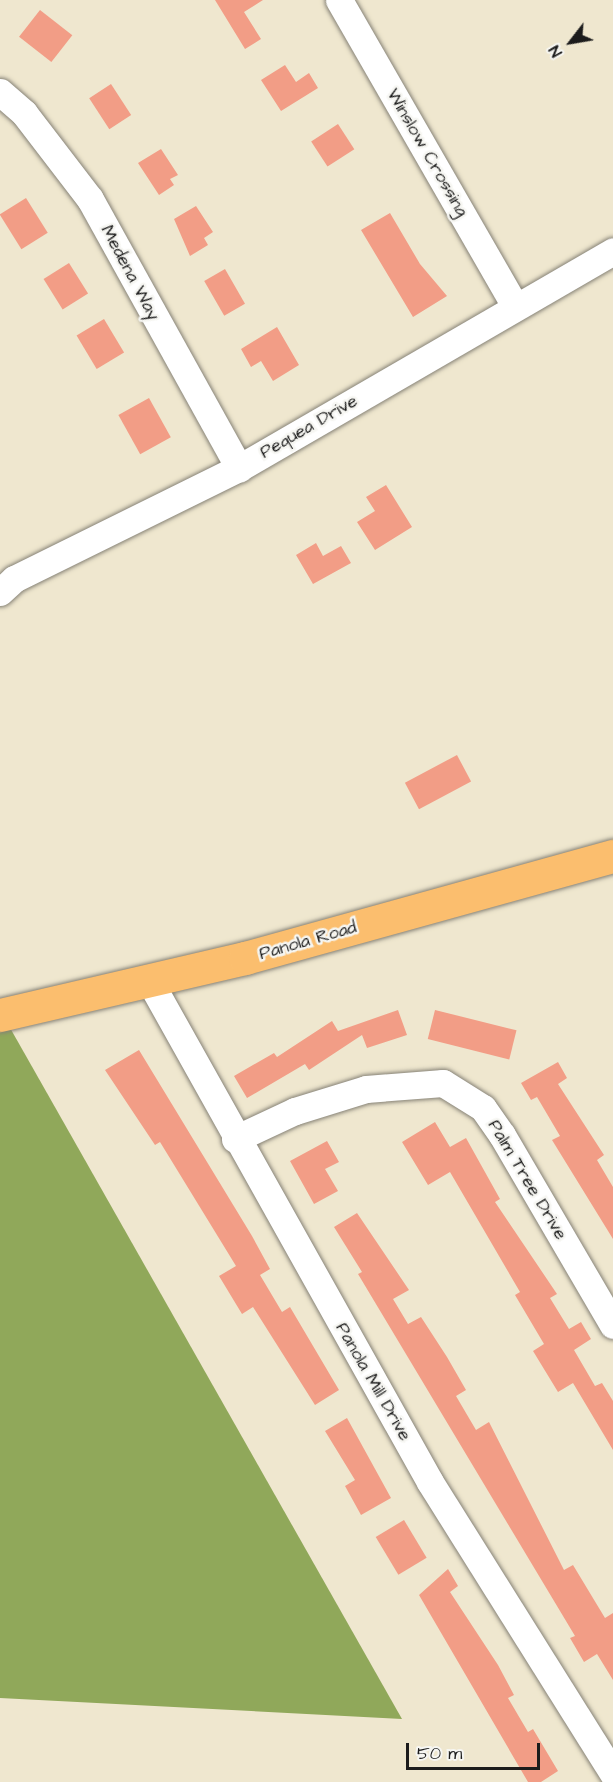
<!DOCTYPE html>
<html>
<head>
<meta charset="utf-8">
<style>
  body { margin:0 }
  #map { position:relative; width:613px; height:1782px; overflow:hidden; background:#efe7cf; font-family:"Architects Daughter",sans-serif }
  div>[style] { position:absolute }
  .forest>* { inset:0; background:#90a85a }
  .building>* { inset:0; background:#f29d86; transform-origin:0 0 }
  .roads { filter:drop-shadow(0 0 2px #868276) drop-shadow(0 0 2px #868276) }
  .minor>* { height:27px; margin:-13.5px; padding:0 13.5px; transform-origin:13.5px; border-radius:13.5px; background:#fff }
  .major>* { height:33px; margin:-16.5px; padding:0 16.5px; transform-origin:16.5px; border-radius:16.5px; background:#fbbe6e }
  span { translate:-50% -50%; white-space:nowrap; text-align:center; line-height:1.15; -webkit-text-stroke:5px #f6f6f2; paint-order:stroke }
  .street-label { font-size:18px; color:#1c1c1c }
  .north { position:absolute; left:541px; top:12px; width:60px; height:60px; -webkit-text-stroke:4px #f6f6f2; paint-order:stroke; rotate:239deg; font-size:16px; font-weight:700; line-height:24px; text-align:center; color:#1c1c1c }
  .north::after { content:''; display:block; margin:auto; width:21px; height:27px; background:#1c1c1c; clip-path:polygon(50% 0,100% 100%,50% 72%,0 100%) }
  .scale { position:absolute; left:406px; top:1743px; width:134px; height:27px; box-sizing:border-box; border:3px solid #1c1c1c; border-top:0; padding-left:8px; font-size:18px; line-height:21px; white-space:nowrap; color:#1c1c1c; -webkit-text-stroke:4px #f6f6f2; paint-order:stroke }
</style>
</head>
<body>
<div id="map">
  <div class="forest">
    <i style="clip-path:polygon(5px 1019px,402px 1719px,0 1698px,0 1020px)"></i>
  </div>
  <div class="building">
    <i style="clip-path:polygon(215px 0,263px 0,244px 12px,261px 39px,245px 49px)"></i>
    <i style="left:40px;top:10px;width:41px;height:34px;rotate:38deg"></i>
    <i style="clip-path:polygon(285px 65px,296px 82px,309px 73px,318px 88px,281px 111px,261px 80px)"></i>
    <i style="left:111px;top:84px;width:37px;height:26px;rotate:57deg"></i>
    <i style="left:338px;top:124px;width:30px;height:32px;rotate:57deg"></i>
    <i style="clip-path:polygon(161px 149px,178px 175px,170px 179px,174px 185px,159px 195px,138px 163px)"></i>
    <i style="left:26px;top:198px;width:41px;height:31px;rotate:58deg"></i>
    <i style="clip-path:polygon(196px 206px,213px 232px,204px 238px,208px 245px,190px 256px,174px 219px)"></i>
    <i style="clip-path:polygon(390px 213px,420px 264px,447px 296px,413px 317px,361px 230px)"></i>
    <i style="left:69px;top:263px;width:36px;height:30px;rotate:58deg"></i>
    <i style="left:225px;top:269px;width:40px;height:24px;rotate:60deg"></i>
    <i style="left:104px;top:319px;width:39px;height:32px;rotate:59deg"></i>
    <i style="clip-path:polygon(277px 327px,299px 365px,273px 381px,261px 361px,251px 367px,241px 349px)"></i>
    <i style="left:149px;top:398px;width:45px;height:35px;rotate:61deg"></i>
    <i style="clip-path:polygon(386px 485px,412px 527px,375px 550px,357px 522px,375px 511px,366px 497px)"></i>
    <i style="clip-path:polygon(316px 543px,323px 556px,341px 546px,351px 563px,313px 584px,296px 555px)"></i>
    <i style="left:457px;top:755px;width:30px;height:59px;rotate:62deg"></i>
    <i style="clip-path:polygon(398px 1010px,407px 1035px,367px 1048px,362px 1035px,309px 1070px,305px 1064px,247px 1098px,234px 1076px,274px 1053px,277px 1057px,332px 1021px,338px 1031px)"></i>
    <i style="left:435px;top:1010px;width:84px;height:30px;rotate:14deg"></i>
    <i style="clip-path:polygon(139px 1050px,252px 1236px,270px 1269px,260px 1275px,282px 1312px,290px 1307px,339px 1390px,315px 1405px,253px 1307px,242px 1314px,219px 1276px,236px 1266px,160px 1142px,155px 1145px,105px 1070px)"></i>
    <i style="clip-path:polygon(558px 1062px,567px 1078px,558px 1084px,604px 1155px,597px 1160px,613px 1187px,613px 1239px,552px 1140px,560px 1136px,537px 1097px,531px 1100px,521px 1083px)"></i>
    <i style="clip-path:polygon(435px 1122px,450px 1147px,466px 1138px,500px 1199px,495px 1202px,557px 1294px,550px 1298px,569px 1329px,581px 1322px,591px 1339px,574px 1350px,595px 1386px,602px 1383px,613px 1401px,613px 1450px,573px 1383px,558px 1392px,533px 1351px,544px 1344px,515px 1295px,520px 1292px,450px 1172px,428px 1185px,402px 1142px)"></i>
    <i style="clip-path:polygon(327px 1141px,339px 1162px,325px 1169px,338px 1191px,314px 1204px,290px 1161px)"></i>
    <i style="clip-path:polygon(357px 1213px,409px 1290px,393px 1299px,408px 1324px,421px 1317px,447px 1357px,466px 1390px,456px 1396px,476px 1430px,489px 1422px,564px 1570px,573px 1565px,605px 1618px,613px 1613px,613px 1680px,597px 1654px,584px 1662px,570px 1638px,575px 1636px,358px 1274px,362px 1272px,334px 1227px)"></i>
    <i style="clip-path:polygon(347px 1418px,391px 1498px,361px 1515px,345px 1486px,355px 1480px,325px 1431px)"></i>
    <i style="left:404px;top:1520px;width:44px;height:33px;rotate:59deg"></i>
    <i style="clip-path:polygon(448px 1569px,458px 1586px,450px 1592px,498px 1665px,514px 1695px,508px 1698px,528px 1732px,533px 1729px,558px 1771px,541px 1782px,528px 1782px,419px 1595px)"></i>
  </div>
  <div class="roads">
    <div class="minor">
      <i style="left:339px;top:0;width:353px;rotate:60.1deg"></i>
      <i style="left:0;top:92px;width:32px;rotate:41deg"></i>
      <i style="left:24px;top:113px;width:108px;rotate:52.5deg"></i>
      <i style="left:90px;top:199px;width:308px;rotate:61deg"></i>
      <i style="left:0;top:592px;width:19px;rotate:-43deg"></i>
      <i style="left:14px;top:579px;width:251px;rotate:-26.3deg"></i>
      <i style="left:239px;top:468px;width:432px;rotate:-30.1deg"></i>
      <i style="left:149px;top:980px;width:575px;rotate:60.76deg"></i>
      <i style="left:430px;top:1482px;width:345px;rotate:57.9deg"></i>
      <i style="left:235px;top:1139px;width:66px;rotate:-25deg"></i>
      <i style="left:295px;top:1111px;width:74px;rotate:-17.2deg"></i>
      <i style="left:366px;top:1089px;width:77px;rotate:-4.5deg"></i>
      <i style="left:443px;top:1083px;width:47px;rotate:32deg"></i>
      <i style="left:483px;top:1108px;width:33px;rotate:55deg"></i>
      <i style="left:502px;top:1135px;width:220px;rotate:59.7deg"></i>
    </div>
    <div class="major">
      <i style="left:0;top:1015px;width:252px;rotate:-13.1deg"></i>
      <i style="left:245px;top:958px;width:382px;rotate:-15.5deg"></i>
    </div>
  </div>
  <div class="street-label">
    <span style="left:427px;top:153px;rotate:60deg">Winslow Crossing</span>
    <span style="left:130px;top:273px;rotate:62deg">Medena Way</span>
    <span style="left:309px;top:427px;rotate:-30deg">Pequea Drive</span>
    <span style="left:308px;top:941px;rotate:-16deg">Panola Road</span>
    <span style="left:527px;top:1180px;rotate:59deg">Palm Tree Drive</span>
    <span style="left:373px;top:1382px;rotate:60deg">Panola Mill Drive</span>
  </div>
  <div class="north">N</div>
  <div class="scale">50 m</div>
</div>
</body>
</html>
